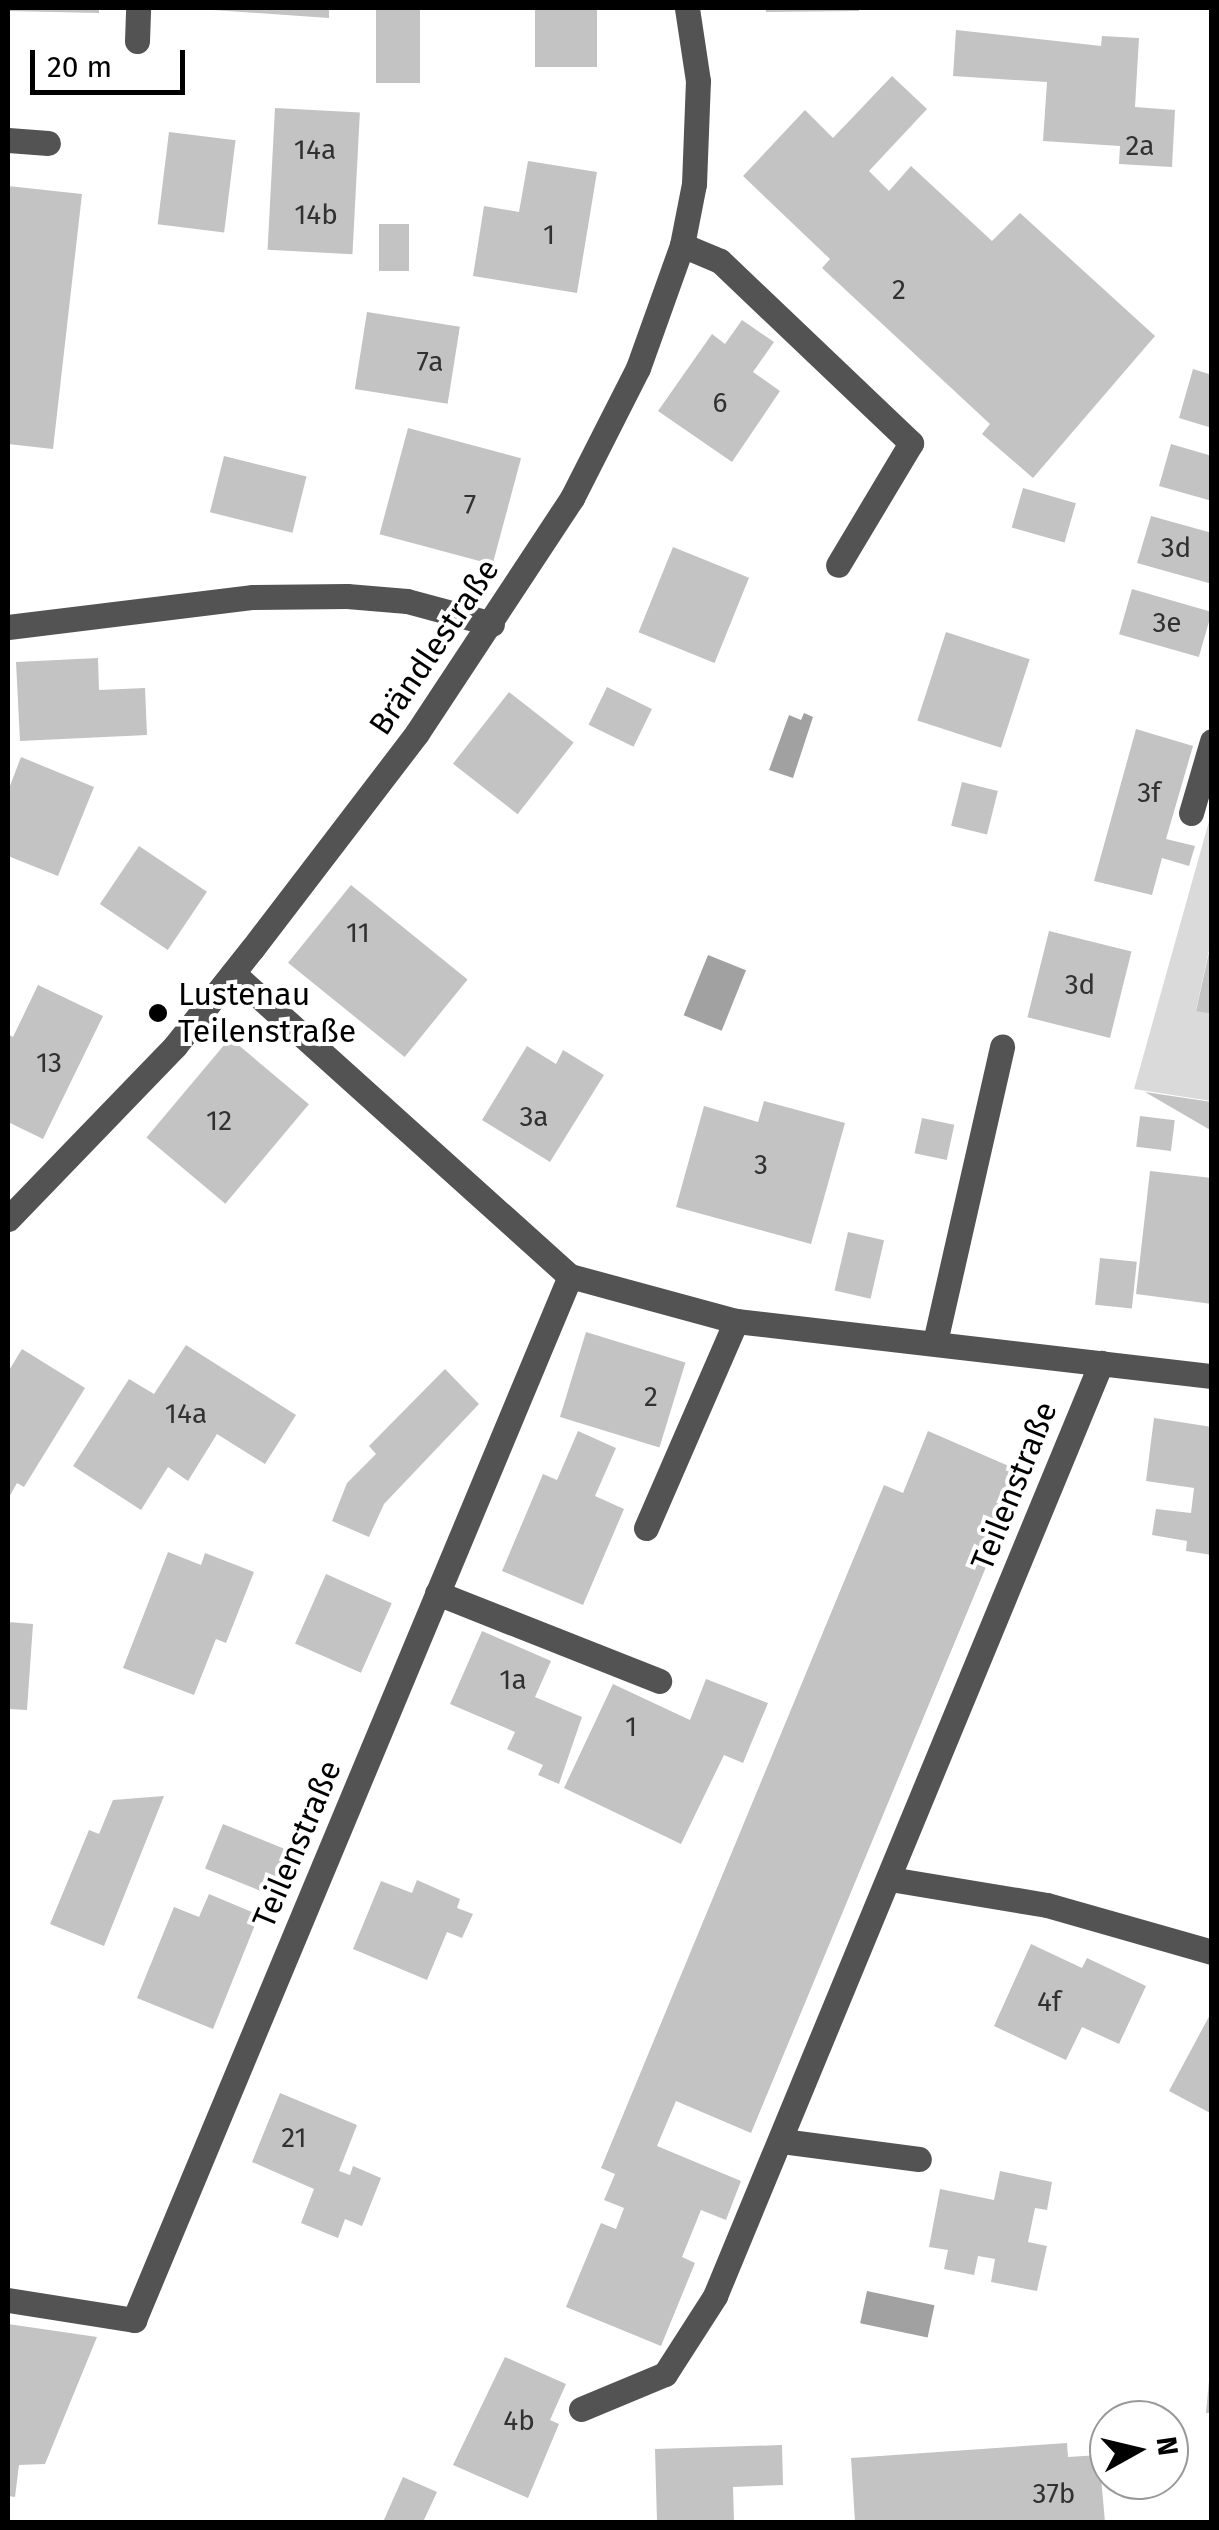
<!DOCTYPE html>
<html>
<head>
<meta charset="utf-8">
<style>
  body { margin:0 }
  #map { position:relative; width:1219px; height:2530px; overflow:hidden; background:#fff; font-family:"Fira Sans",sans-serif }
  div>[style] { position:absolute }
  .green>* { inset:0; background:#dadada }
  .water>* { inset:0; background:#a1a1a1; transform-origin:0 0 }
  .building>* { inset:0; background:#c3c3c3; transform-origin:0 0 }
  .minor>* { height:25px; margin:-12.5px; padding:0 12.5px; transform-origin:12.5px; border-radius:12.5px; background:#535353 }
  .dots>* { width:28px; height:28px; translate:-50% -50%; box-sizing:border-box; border:5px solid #fff; border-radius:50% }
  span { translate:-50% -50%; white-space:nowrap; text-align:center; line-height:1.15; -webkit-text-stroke:8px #fff; paint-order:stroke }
  .number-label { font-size:28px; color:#313131 }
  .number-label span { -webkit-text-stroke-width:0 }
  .street-label { font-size:32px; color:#000 }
  .poi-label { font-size:32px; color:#000 }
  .left { translate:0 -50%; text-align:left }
  .frame { position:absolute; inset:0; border:10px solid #000; pointer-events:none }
  .north { position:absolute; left:1089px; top:2400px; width:100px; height:100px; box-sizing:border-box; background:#fff; border:2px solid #999; border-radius:50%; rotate:82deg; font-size:28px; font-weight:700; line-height:40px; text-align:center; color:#000 }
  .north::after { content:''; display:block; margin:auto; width:35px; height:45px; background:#000; clip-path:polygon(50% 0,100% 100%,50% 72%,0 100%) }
  .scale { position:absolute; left:30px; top:50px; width:155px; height:45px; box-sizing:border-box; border:5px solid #000; border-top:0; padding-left:12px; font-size:30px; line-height:35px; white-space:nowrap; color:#000; -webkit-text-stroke:8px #fff; paint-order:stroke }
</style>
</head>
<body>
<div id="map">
  <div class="green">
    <i style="clip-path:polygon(1211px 814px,1211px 941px,1196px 1010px,1211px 1014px,1211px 1101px,1134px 1089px)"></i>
  </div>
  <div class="water">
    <i style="clip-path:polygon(804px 713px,813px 717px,793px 778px,769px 770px,789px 715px,801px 720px)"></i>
    <i style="left:708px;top:955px;width:41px;height:65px;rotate:22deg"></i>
    <i style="left:867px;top:2291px;width:69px;height:33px;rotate:12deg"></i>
  </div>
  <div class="building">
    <i style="clip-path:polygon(8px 8px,99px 8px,99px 13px,8px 11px)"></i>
    <i style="clip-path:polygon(185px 8px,329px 8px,329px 18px)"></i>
    <i style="left:376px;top:8px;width:44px;height:75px"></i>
    <i style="left:535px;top:8px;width:62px;height:59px"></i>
    <i style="clip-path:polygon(766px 8px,859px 8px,859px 11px,766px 12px)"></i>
    <i style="clip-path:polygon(956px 30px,1101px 46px,1102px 36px,1139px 38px,1135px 107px,1175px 110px,1172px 167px,1119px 164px,1120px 146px,1043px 141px,1047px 82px,953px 76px)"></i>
    <i style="clip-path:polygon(892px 76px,927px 109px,869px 171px,889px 191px,911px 166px,992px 241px,1020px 213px,1155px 336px,1033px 478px,982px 434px,990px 424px,822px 268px,830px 259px,743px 176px,805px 110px,833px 138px)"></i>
    <i style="left:275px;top:108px;width:85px;height:142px;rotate:3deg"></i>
    <i style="left:169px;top:132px;width:67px;height:93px;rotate:7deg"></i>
    <i style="clip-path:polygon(528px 161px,597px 172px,577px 293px,473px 276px,484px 206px,519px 212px)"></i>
    <i style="clip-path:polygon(8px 186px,82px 194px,53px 449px,8px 444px)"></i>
    <i style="left:379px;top:224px;width:30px;height:47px"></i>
    <i style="left:367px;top:312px;width:94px;height:78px;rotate:9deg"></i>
    <i style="clip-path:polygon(742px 320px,774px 342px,753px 372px,780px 391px,732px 462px,658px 411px,712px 334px,725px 344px)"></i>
    <i style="clip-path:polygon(1193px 369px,1212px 375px,1212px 428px,1179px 418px)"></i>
    <i style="left:408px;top:428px;width:117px;height:110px;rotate:15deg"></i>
    <i style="clip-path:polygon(1171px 444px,1212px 456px,1212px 501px,1159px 486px)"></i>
    <i style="left:224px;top:456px;width:85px;height:58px;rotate:14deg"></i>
    <i style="left:1023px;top:488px;width:55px;height:41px;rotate:16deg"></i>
    <i style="clip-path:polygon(1151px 516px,1212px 533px,1212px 584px,1137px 563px)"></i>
    <i style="left:673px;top:547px;width:82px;height:92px;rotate:22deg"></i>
    <i style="left:1132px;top:589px;width:83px;height:47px;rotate:16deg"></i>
    <i style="left:946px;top:632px;width:88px;height:93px;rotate:18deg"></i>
    <i style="clip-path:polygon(98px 658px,99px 690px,145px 688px,147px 735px,20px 741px,16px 662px)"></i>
    <i style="left:607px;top:687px;width:50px;height:42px;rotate:26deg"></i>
    <i style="left:509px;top:692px;width:82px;height:91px;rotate:38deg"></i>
    <i style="clip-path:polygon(1136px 729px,1193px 746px,1166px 839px,1195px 846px,1189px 866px,1162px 858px,1152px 895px,1094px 881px)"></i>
    <i style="clip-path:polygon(21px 757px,94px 787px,58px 876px,8px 856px,8px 791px)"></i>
    <i style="left:962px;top:782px;width:37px;height:45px;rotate:14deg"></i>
    <i style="left:139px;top:846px;width:82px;height:70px;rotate:34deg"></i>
    <i style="left:351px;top:885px;width:150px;height:100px;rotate:39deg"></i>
    <i style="left:1049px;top:931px;width:85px;height:89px;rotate:14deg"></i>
    <i style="clip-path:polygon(1210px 948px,1212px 948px,1212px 1014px,1196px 1011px)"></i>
    <i style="clip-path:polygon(38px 985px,103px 1016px,43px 1139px,8px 1122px,8px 1034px,13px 1037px)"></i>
    <i style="left:230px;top:1038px;width:103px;height:130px;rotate:40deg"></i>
    <i style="clip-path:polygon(527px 1046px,556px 1064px,563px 1050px,604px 1075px,550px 1162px,482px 1120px)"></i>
    <i style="clip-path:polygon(1145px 1092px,1212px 1102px,1212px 1131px)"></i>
    <i style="clip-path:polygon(764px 1101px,845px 1123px,811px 1244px,676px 1207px,704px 1106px,758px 1122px)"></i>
    <i style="left:1140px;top:1116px;width:35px;height:31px;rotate:7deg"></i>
    <i style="left:922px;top:1118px;width:33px;height:36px;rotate:12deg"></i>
    <i style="clip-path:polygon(1150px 1171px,1212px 1178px,1212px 1304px,1136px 1294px)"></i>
    <i style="left:848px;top:1232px;width:37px;height:60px;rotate:13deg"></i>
    <i style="left:1100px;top:1258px;width:37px;height:47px;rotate:6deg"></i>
    <i style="left:586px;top:1332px;width:104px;height:89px;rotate:17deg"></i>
    <i style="clip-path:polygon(186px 1345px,296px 1415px,265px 1464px,217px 1434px,188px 1481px,168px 1467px,141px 1510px,73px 1466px,129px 1379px,154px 1394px)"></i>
    <i style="clip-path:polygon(22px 1349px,85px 1388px,24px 1487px,17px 1483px,8px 1499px,8px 1372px)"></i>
    <i style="clip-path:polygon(445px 1369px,479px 1404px,384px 1504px,369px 1537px,332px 1521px,347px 1483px,376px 1454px,369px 1446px)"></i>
    <i style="clip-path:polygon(1154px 1418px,1212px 1427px,1212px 1555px,1186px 1551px,1187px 1541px,1152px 1535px,1156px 1509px,1191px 1513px,1194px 1488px,1146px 1481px)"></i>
    <i style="clip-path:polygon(578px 1431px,616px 1448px,595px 1496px,624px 1509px,583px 1605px,502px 1571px,543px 1474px,557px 1480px)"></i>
    <i style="clip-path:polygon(928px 1431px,1025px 1473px,751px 2133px,676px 2101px,657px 2146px,741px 2181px,726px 2220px,701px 2210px,682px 2257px,695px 2263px,661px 2346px,566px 2307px,601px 2223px,616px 2229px,624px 2208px,604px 2200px,615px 2174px,601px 2168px,884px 1485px,903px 1493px)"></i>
    <i style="clip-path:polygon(168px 1552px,201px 1565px,205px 1553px,254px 1572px,226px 1643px,216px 1639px,194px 1695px,123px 1668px)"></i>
    <i style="left:326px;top:1574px;width:72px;height:76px;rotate:24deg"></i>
    <i style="clip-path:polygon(8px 1622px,33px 1624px,27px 1710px,8px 1709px)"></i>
    <i style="clip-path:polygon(482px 1631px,551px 1661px,535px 1697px,582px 1717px,559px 1784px,538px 1775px,543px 1765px,507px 1749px,515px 1732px,450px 1704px)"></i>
    <i style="clip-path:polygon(706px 1679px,768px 1703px,743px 1763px,724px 1755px,681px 1844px,564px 1788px,613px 1684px,690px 1720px)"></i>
    <i style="clip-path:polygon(164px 1796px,104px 1946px,50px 1924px,89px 1830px,99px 1834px,113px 1800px)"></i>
    <i style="left:223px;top:1824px;width:68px;height:48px;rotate:22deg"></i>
    <i style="clip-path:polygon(417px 1880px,460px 1899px,457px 1908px,473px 1914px,462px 1938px,447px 1932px,427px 1980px,353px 1949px,381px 1881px,412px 1893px)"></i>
    <i style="clip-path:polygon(209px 1894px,259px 1915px,213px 2029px,137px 1998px,174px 1907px,199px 1917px)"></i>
    <i style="clip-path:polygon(1031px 1944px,1082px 1968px,1087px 1958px,1146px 1986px,1119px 2044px,1082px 2027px,1066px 2060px,994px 2026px)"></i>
    <i style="clip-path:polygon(1212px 2011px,1212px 2114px,1169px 2091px)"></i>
    <i style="clip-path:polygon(280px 2093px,357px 2125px,339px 2171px,350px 2175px,353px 2166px,381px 2178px,362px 2226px,345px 2219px,338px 2238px,301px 2223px,314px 2189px,252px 2162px)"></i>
    <i style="clip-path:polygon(1000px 2171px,1052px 2182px,1047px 2210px,1035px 2208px,1028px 2242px,1047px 2246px,1037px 2291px,991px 2282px,995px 2259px,978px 2256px,974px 2275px,944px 2269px,948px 2250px,929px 2247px,940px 2189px,994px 2200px)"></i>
    <i style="clip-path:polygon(8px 2324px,97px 2337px,45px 2464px,19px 2465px,15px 2497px,8px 2496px)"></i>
    <i style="clip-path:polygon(505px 2357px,566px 2384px,550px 2420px,559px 2424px,528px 2498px,453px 2465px)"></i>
    <i style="clip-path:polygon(1209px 2381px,1212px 2382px,1212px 2413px,1206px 2413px)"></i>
    <i style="clip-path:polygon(1067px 2443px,1068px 2457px,1099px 2455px,1105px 2522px,855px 2522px,851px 2458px)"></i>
    <i style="clip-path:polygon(782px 2445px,783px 2485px,733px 2487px,734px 2522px,657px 2522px,655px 2449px)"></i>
    <i style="clip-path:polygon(403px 2477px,437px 2492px,423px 2522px,383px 2522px)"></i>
  </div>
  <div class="minor">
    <i style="left:137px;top:41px;width:33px;rotate:-88deg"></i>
    <i style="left:8px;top:140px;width:40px;rotate:4.3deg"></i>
    <i style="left:682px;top:245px;width:41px;rotate:22.8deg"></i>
    <i style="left:720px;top:261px;width:264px;rotate:43.6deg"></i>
    <i style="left:911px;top:443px;width:142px;rotate:120.9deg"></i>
    <i style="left:8px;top:627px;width:247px;rotate:-7deg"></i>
    <i style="left:253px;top:597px;width:94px;rotate:-0.6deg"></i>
    <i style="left:347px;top:596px;width:60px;rotate:4.8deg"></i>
    <i style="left:407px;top:601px;width:88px;rotate:15.1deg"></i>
    <i style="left:1191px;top:813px;width:75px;rotate:-73.7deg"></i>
    <i style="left:233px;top:973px;width:453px;rotate:42deg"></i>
    <i style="left:570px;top:1276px;width:172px;rotate:15.2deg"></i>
    <i style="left:736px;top:1321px;width:479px;rotate:6.6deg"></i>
    <i style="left:8px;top:1219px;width:240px;rotate:-46deg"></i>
    <i style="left:175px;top:1046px;width:124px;rotate:-51.6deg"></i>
    <i style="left:252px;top:949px;width:272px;rotate:-52.6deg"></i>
    <i style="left:417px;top:733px;width:282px;rotate:-56.6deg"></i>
    <i style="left:572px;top:498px;width:146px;rotate:-63.1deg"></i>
    <i style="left:638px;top:368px;width:131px;rotate:-70.3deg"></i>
    <i style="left:682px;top:245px;width:62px;rotate:-78.9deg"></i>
    <i style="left:694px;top:184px;width:103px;rotate:-87.8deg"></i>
    <i style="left:698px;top:81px;width:74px;rotate:-98.6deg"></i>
    <i style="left:935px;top:1342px;width:303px;rotate:-77.2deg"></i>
    <i style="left:646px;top:1528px;width:226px;rotate:-66.5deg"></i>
    <i style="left:437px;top:1593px;width:239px;rotate:21.6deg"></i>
    <i style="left:890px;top:1879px;width:159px;rotate:9.4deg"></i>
    <i style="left:1047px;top:1905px;width:172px;rotate:15.9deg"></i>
    <i style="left:782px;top:2141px;width:138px;rotate:7.5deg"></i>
    <i style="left:8px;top:2300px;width:128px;rotate:9deg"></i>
    <i style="left:134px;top:2320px;width:1131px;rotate:-67.33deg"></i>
    <i style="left:581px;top:2409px;width:91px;rotate:-22.6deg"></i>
    <i style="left:665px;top:2374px;width:93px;rotate:-57.3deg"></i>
    <i style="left:715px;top:2296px;width:1010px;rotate:-67.52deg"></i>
  </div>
  <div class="dots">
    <i style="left:158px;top:1013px;background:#000"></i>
  </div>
  <div class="number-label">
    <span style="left:1140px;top:146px">2a</span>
    <span style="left:315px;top:150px">14a</span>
    <span style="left:316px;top:215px">14b</span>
    <span style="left:549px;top:235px">1</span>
    <span style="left:899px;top:290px">2</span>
    <span style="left:430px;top:362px">7a</span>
    <span style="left:720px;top:403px">6</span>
    <span style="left:470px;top:505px">7</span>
    <span style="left:1176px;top:548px">3d</span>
    <span style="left:1167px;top:623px">3e</span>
    <span style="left:1149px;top:793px">3f</span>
    <span style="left:358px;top:933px">11</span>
    <span style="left:1080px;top:985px">3d</span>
    <span style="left:49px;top:1063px">13</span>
    <span style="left:534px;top:1117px">3a</span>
    <span style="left:219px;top:1121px">12</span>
    <span style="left:761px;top:1165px">3</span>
    <span style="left:651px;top:1397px">2</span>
    <span style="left:186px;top:1414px">14a</span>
    <span style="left:513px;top:1680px">1a</span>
    <span style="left:631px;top:1727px">1</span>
    <span style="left:1049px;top:2002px">4f</span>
    <span style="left:294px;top:2138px">21</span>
    <span style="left:519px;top:2421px">4b</span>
    <span style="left:1054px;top:2494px">37b</span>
  </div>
  <div class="street-label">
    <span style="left:434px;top:647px;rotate:-56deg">Brändlestraße</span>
    <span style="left:1014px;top:1486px;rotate:-68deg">Teilenstraße</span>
    <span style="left:297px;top:1844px;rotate:-67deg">Teilenstraße</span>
  </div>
  <div class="poi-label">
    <span class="left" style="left:178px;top:1013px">Lustenau<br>Teilenstraße</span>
  </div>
  <div class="frame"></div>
  <div class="north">N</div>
  <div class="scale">20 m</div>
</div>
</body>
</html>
